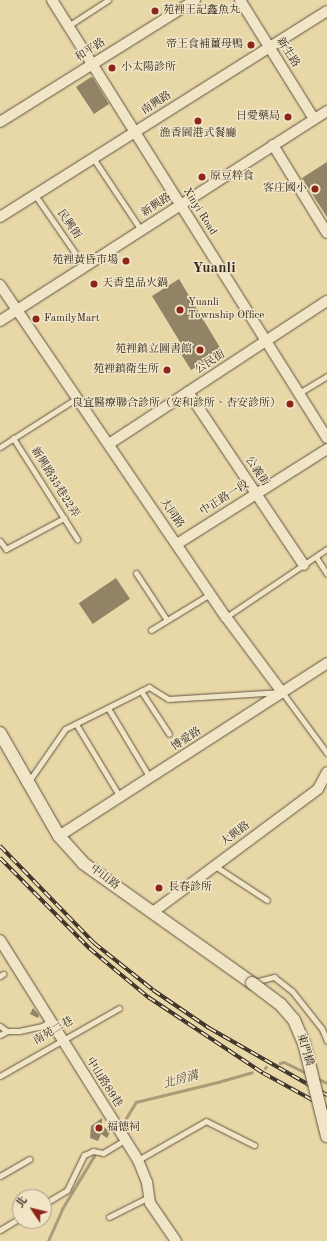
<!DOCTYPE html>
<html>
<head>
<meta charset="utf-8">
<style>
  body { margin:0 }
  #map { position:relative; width:327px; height:1241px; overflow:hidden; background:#e8d7a7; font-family:"Old Standard TT","Noto Serif TC",serif }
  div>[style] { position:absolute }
  .stream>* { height:2.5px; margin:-1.25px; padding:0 1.25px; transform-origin:1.25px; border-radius:1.25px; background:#ab9c79 }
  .building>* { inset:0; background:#928366; transform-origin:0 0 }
  .roads { filter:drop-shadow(0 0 1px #615442) drop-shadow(0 0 1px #615442) }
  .service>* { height:5px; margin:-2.5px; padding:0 2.5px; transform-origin:2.5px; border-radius:2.5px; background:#f0e5c6 }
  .minor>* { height:10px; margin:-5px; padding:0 5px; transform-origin:5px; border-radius:5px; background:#f0e5c6 }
  .tertiary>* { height:12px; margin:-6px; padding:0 6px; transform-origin:6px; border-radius:6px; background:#f0e5c6 }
  .rail>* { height:4px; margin-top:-2px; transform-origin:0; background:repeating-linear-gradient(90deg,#f0e5c6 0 8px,#342920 0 16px); box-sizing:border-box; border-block:1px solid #342920 }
  .bridges { filter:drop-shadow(0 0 1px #615442) drop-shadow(0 0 1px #615442) }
  .tertiary-bridge>* { height:12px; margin:-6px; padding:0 6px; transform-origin:6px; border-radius:6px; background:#f0e5c6 }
  .dots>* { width:11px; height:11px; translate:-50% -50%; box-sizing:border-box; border:2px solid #f0e5c6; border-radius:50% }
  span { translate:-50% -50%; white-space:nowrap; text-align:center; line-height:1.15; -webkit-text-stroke:3px #f0e5c6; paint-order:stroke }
  .poi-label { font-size:11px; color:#342920 }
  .left { translate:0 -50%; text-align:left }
  .right { translate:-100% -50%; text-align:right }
  .street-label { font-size:11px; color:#342920 }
  .water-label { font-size:12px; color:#584c3b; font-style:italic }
  .district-label { font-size:15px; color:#342920; font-weight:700 }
  .north { position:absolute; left:12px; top:1189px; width:40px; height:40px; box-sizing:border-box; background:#f0e5c6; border:1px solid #a59a84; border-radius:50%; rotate:305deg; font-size:11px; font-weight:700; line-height:16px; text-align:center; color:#342920 }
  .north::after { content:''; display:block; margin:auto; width:14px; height:18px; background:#8f2418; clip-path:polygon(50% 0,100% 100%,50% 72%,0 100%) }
</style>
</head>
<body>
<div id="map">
  <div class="stream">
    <i style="left:280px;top:1063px;width:4px;rotate:-14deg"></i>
    <i style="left:284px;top:1062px;width:25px;rotate:26deg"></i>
    <i style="left:265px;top:1068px;width:1px;rotate:-45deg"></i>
    <i style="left:317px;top:1078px;width:11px;rotate:27deg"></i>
    <i style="left:125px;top:1120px;width:21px;rotate:-59deg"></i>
    <i style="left:136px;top:1102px;width:84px;rotate:-13.7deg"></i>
    <i style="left:218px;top:1082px;width:35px;rotate:-16deg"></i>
    <i style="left:48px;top:1241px;width:35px;rotate:-66deg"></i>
    <i style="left:62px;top:1209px;width:62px;rotate:-58.9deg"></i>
  </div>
  <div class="building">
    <i style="clip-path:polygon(91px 77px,93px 78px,109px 104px,94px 114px,76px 87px)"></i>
    <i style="clip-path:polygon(327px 162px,327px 217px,302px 178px)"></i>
    <i style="clip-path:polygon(179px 279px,222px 351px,191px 370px,178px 349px,183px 347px,152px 296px)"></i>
    <i style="left:116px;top:578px;width:25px;height:45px;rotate:56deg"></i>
    <i style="clip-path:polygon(33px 1008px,39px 1015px,38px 1018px,30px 1014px)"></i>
    <i style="clip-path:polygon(102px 1118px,102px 1126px,111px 1130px,107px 1138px,101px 1134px,98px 1141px,90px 1138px,91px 1126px)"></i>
  </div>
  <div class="roads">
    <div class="service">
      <i style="left:68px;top:26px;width:48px;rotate:-33deg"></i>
      <i style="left:93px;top:158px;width:87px;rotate:56.3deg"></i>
      <i style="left:35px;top:195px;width:86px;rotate:55.4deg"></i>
      <i style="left:299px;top:393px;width:33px;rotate:-31deg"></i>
      <i style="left:13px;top:438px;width:120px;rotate:57.6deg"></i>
      <i style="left:0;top:447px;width:91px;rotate:-32.5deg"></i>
      <i style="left:0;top:541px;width:10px;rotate:53deg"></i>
      <i style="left:6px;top:549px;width:66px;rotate:-28.1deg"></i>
      <i style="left:316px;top:557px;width:20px;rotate:57deg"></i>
      <i style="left:136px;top:573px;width:56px;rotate:56.6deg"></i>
      <i style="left:226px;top:617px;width:122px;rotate:-34deg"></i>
      <i style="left:151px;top:630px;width:69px;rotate:-31.4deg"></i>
      <i style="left:141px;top:691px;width:51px;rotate:56.9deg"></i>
      <i style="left:108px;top:708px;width:82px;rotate:59deg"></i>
      <i style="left:76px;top:724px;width:85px;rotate:58.9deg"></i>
      <i style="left:29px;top:781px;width:63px;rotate:-55.3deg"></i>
      <i style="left:65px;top:729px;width:94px;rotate:-26.6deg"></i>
      <i style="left:149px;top:687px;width:22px;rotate:32deg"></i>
      <i style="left:168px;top:699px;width:114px;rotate:-3.5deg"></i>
      <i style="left:282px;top:692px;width:76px;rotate:53.6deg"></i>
      <i style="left:215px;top:866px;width:62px;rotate:33.2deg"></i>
      <i style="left:0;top:976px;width:4px;rotate:-34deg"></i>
      <i style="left:254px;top:982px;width:21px;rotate:-14deg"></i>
      <i style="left:274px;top:977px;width:23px;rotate:38deg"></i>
      <i style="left:292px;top:991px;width:48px;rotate:51.7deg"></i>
      <i style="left:322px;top:1029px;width:13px;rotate:67deg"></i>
      <i style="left:0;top:1026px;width:9px;rotate:36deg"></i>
      <i style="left:7px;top:1031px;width:12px"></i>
      <i style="left:19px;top:1031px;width:24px;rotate:-12deg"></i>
      <i style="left:42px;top:1026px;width:10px;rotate:-29deg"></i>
      <i style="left:0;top:1035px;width:8px;rotate:-30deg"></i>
      <i style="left:0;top:1076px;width:137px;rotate:-29.7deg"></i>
      <i style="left:138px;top:1160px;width:78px;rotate:-29.8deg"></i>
      <i style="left:206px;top:1121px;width:54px;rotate:26.6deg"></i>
      <i style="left:0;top:1176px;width:34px;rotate:-30deg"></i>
      <i style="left:44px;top:1204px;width:27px;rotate:-31deg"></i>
      <i style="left:67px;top:1190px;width:39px;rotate:-64deg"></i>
      <i style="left:84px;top:1155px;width:10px;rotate:-24deg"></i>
      <i style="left:93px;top:1151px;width:10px;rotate:11deg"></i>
      <i style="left:103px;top:1153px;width:26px;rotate:-31deg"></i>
      <i style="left:109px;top:1217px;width:45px;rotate:-26.6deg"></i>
      <i style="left:0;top:1230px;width:23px;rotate:-31deg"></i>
    </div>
    <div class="minor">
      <i style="left:52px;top:0;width:517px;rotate:57.88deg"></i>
      <i style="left:240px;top:0;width:140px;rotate:58.1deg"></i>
      <i style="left:0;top:122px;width:230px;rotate:-32deg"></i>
      <i style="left:273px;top:145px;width:103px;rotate:58.5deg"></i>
      <i style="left:0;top:217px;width:386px;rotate:-32.2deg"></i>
      <i style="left:0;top:285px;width:402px;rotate:55.8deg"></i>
      <i style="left:226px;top:617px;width:94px;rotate:53.3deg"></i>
      <i style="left:0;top:321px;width:389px;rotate:-32.7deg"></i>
      <i style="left:188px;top:392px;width:208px;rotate:56.2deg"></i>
      <i style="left:109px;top:444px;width:261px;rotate:-33.3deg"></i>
      <i style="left:177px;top:544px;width:178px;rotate:-32.3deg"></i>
      <i style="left:59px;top:836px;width:319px;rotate:-32.8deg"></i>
      <i style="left:153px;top:912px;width:206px;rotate:-36.7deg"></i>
      <i style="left:318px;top:789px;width:19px;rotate:-62deg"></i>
      <i style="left:0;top:940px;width:260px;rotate:57.9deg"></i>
      <i style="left:138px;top:1160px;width:24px;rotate:68deg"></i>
      <i style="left:147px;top:1182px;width:21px;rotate:82deg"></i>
      <i style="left:150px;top:1203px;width:46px;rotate:55.6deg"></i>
    </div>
    <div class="tertiary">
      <i style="left:0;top:733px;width:119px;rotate:60.2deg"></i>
      <i style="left:59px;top:836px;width:36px;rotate:48deg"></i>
      <i style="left:83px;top:863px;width:207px;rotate:35.4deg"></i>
    </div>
  </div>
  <div class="rail">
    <i style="left:0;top:846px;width:135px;rotate:45.9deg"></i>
    <i style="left:94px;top:943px;width:75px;rotate:38.5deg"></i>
    <i style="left:153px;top:990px;width:68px;rotate:34.2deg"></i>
    <i style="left:209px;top:1028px;width:136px;rotate:29.6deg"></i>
    <i style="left:0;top:858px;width:127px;rotate:45.3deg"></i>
    <i style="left:89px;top:948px;width:77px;rotate:39.7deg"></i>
    <i style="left:148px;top:997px;width:138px;rotate:33.5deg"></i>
    <i style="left:263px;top:1073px;width:73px;rotate:28.7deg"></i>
  </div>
  <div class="bridges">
    <div class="tertiary-bridge">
      <i style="left:252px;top:983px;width:36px;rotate:37deg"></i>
      <i style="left:281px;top:1005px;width:20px;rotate:49deg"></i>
      <i style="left:294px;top:1020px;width:25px;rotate:67deg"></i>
      <i style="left:304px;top:1043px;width:96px;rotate:76.1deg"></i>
    </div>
  </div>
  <div class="dots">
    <i style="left:155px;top:11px;background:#8f2418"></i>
    <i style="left:251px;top:45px;background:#8f2418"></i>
    <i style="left:112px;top:68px;background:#8f2418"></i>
    <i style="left:288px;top:117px;background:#8f2418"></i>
    <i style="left:198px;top:121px;background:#8f2418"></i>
    <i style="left:202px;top:177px;background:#8f2418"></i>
    <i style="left:315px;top:189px;background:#8f2418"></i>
    <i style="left:126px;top:261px;background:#8f2418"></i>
    <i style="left:94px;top:284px;background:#8f2418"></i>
    <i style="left:180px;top:310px;background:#8f2418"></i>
    <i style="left:36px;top:319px;background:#8f2418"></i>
    <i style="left:200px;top:350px;background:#8f2418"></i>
    <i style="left:167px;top:370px;background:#8f2418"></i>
    <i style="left:290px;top:404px;background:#8f2418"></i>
    <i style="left:159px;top:888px;background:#8f2418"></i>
    <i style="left:99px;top:1128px;background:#8f2418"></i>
  </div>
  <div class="poi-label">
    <span class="left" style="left:163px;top:11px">苑裡王記鑫魚丸</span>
    <span class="right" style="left:243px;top:45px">帝王食補薑母鴨</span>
    <span class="left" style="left:121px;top:68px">小太陽診所</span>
    <span class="right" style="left:280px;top:117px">日愛藥局</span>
    <span style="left:198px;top:134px">漁香園港式餐廳</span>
    <span class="left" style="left:210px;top:177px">原豆粹食</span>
    <span class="right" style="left:307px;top:189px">客庄國小</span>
    <span class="right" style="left:118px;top:261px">苑裡黃昏市場</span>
    <span class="left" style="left:102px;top:284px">天香皇品火鍋</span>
    <span class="left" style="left:188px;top:310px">Yuanli<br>Township Office</span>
    <span class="left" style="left:44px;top:319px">FamilyMart</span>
    <span class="right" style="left:192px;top:350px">苑裡鎮立圖書館</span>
    <span class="right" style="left:159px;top:370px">苑裡鎮衛生所</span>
    <span class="right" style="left:281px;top:404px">良宜醫療聯合診所（安和診所、杏安診所）</span>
    <span class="left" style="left:168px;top:888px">長春診所</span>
    <span class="left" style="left:107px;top:1128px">福德祠</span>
  </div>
  <div class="street-label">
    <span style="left:91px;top:51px;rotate:-32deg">和平路</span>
    <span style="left:287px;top:53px;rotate:58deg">新生路</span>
    <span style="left:157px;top:104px;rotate:-32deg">南興路</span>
    <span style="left:157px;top:206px;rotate:-33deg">新興路</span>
    <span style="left:199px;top:212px;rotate:58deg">Xinyi Road</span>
    <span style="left:68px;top:225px;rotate:55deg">民興街</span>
    <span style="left:211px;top:363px;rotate:-33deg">公民街</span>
    <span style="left:256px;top:472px;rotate:56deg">公義街</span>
    <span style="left:54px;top:483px;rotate:58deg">新興路35巷22弄</span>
    <span style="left:225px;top:499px;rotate:-32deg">中正路一段</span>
    <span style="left:171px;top:514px;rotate:56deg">大同路</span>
    <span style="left:187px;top:740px;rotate:-33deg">博愛路</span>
    <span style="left:236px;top:835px;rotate:-37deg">大興路</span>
    <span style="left:104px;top:878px;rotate:37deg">中山路</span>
    <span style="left:54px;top:1032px;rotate:-30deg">南苑二巷</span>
    <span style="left:304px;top:1050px;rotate:73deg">東門橋</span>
    <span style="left:103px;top:1083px;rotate:57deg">中山路89巷</span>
  </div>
  <div class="water-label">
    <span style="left:181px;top:1081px;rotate:-15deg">北房溝</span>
  </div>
  <div class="district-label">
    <span style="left:214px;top:269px">Yuanli</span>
  </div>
  <div class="north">北</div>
</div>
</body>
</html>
